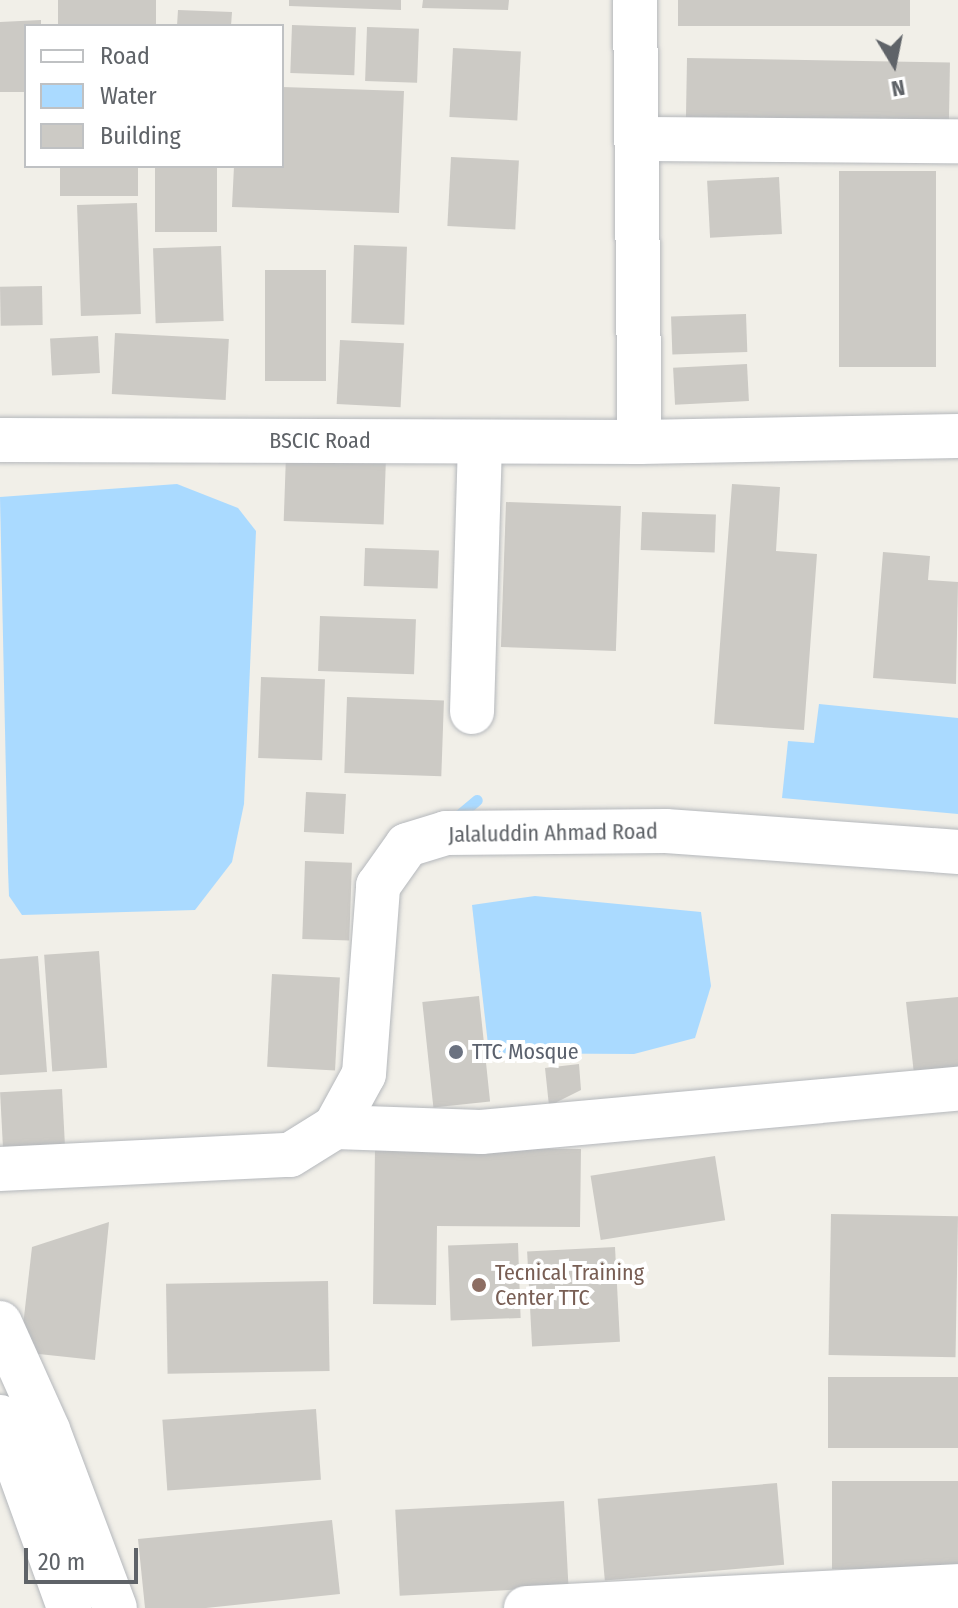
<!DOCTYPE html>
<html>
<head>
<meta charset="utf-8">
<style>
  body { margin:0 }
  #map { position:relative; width:958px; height:1608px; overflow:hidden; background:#f1efe8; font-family:"Fira Sans Condensed",sans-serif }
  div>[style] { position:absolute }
  .water>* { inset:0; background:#aadaff }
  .stream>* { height:11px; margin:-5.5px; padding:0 5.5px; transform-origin:5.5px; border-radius:5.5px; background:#aadaff }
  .building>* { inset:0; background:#cccac5; transform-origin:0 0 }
  .roads { filter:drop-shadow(0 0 2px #b5b8bc) drop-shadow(0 0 2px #b5b8bc) }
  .minor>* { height:44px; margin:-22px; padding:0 22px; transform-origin:22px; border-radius:22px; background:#fff }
  .tertiary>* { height:44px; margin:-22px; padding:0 22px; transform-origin:22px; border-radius:22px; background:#fff }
  .secondary>* { height:44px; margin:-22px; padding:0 22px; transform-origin:22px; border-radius:22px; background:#fff }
  .dots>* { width:22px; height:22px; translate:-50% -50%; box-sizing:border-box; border:4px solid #fff; border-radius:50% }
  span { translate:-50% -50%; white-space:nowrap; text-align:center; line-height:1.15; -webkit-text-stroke:8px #fff; paint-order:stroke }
  .street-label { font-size:22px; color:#5f6368 }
  .worship-label { font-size:22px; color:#5b616d }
  .left { translate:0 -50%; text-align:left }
  .education-label { font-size:22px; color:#785e54 }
  .legend { position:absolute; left:24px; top:24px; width:260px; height:144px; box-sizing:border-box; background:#fff; border:2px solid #bfc1c3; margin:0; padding:10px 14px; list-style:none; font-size:24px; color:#5f6368 }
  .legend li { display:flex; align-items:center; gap:16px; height:40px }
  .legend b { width:40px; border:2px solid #bfc1c3 }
  .north { position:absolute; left:854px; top:24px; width:80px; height:80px; -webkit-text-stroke:6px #fff; paint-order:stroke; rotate:170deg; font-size:22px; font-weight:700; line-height:32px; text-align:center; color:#5f6368 }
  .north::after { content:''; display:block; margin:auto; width:28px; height:36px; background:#5f6368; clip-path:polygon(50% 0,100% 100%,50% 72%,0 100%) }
  .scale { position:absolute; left:24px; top:1548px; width:114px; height:36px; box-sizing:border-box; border:4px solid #5f6368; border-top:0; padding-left:10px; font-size:24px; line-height:28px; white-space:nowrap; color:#5f6368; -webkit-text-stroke:6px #fff; paint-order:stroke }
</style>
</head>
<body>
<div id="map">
  <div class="water">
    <i style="clip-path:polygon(177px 484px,238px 508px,256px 531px,244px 804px,232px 862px,195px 910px,22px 915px,9px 896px,8px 870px,0 497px)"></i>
    <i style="clip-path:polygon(819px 704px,958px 718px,958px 814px,782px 798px,788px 741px,814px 743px)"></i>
    <i style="clip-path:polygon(535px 896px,701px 912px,711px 986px,695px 1038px,634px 1054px,489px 1053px,472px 905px)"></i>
  </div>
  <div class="stream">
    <i style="left:453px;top:820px;width:31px;rotate:-40deg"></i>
  </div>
  <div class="building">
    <i style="left:58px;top:0;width:98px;height:26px"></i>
    <i style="clip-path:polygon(289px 0,401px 0,401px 10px,289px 6px)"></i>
    <i style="clip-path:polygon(423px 0,509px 0,508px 10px,422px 8px)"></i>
    <i style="left:678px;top:0;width:232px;height:26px"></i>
    <i style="clip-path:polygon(178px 10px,232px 12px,231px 26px,177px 26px)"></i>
    <i style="clip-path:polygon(41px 20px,41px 26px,26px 26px,26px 92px,0 92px,0 22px)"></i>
    <i style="left:292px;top:25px;width:64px;height:48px;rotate:2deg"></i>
    <i style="left:367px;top:27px;width:52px;height:54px;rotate:2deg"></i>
    <i style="left:453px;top:48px;width:68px;height:69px;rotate:3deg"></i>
    <i style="left:687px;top:58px;width:263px;height:73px;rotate:1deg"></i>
    <i style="clip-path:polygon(282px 87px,404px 91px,399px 213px,232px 207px,234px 166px,282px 166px)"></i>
    <i style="left:451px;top:157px;width:68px;height:69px;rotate:3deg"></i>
    <i style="left:60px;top:166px;width:78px;height:30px"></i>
    <i style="left:155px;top:166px;width:62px;height:66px"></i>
    <i style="left:936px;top:171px;width:196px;height:97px;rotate:90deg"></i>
    <i style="left:779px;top:177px;width:57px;height:72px;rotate:87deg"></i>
    <i style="left:137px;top:203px;width:111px;height:60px;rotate:88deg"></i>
    <i style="left:354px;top:245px;width:53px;height:78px;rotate:2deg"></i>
    <i style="left:221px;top:246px;width:75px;height:68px;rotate:88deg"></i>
    <i style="left:265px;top:270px;width:61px;height:111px"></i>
    <i style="left:42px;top:286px;width:39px;height:42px;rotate:89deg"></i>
    <i style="left:746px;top:314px;width:38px;height:75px;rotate:88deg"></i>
    <i style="left:115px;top:333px;width:114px;height:61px;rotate:3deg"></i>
    <i style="left:98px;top:336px;width:37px;height:48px;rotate:87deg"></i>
    <i style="left:340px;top:340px;width:64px;height:64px;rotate:3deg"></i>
    <i style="left:747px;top:364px;width:37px;height:74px;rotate:87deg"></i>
    <i style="left:286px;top:455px;width:100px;height:66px;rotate:2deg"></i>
    <i style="clip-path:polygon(732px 484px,780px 487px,776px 551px,817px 554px,804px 730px,714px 724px)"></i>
    <i style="left:506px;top:502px;width:115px;height:145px;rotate:2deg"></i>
    <i style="left:642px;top:512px;width:74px;height:38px;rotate:2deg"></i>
    <i style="left:365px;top:548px;width:74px;height:38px;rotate:2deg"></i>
    <i style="clip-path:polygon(883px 552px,930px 556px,928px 580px,958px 582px,956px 684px,873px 678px)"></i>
    <i style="left:320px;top:616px;width:96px;height:55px;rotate:2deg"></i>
    <i style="left:261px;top:677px;width:64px;height:81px;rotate:2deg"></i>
    <i style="left:347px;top:697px;width:97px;height:76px;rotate:2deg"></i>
    <i style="left:306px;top:792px;width:40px;height:40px;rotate:3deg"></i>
    <i style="left:305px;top:861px;width:47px;height:78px;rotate:2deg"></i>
    <i style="left:99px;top:951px;width:117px;height:55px;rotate:86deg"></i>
    <i style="clip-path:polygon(38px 956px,47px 1072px,0 1075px,0 959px)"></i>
    <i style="left:272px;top:974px;width:68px;height:93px;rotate:3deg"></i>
    <i style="left:479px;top:996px;width:106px;height:57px;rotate:84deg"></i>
    <i style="clip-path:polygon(958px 997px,958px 1078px,915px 1083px,906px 1002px)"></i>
    <i style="clip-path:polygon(579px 1064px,581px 1090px,549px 1106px,545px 1068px)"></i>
    <i style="left:62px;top:1089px;width:55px;height:62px;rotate:87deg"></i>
    <i style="clip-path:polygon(375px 1147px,581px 1149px,580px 1227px,437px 1226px,436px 1305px,373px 1304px)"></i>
    <i style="left:715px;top:1156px;width:65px;height:126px;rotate:81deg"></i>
    <i style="left:831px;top:1214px;width:127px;height:141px;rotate:1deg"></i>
    <i style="clip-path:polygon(109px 1222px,95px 1360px,20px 1352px,32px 1247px)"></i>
    <i style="left:518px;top:1243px;width:75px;height:70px;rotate:88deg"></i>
    <i style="left:615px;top:1247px;width:95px;height:88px;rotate:87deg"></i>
    <i style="left:328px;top:1281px;width:90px;height:162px;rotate:89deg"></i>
    <i style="left:828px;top:1377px;width:130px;height:71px"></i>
    <i style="left:316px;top:1409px;width:71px;height:154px;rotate:86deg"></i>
    <i style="left:958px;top:1481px;width:88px;height:126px;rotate:90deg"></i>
    <i style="left:777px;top:1483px;width:82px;height:180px;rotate:85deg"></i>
    <i style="left:564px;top:1501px;width:86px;height:169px;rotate:87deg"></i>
    <i style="clip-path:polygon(332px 1520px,340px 1594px,206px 1608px,145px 1608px,138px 1539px)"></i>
  </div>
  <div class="roads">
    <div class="minor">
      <i style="left:635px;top:0;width:442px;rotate:89.4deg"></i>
      <i style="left:636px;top:139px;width:322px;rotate:0.4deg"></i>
      <i style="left:0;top:440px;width:640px;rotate:0.18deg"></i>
      <i style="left:640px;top:442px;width:318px;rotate:-1.1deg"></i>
      <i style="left:472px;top:712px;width:270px;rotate:-88.3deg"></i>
      <i style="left:335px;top:1127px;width:146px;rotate:2deg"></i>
      <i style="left:481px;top:1132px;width:479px;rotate:-5.2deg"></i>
      <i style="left:526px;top:1608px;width:433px;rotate:-2.9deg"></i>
    </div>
    <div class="tertiary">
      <i style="left:0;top:1169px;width:290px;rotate:-2.8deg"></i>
      <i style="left:290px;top:1155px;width:53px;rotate:-31.9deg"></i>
      <i style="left:335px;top:1127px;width:60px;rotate:-61.3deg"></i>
      <i style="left:364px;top:1074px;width:189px;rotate:-85.7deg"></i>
      <i style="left:378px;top:886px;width:50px;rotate:-54.7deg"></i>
      <i style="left:407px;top:845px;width:41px;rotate:-17.1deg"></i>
      <i style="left:446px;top:833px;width:220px;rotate:-0.5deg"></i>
      <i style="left:666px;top:831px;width:293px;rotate:4.1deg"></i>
    </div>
    <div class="secondary">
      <i style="left:0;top:1323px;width:117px;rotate:65.8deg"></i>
      <i style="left:48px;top:1430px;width:190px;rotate:69.4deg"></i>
      <i style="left:0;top:1417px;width:203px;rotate:70.1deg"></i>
    </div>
  </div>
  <div class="dots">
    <i style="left:456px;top:1052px;background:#6b7280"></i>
    <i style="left:479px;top:1285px;background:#8d6e63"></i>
  </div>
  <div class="street-label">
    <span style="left:320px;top:441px">BSCIC Road</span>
    <span style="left:553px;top:833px;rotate:-1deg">Jalaluddin Ahmad Road</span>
  </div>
  <div class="worship-label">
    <span class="left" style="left:472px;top:1052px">TTC Mosque</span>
  </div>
  <div class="education-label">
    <span class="left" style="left:495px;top:1285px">Tecnical Training<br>Center TTC</span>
  </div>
  <ul class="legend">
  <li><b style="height:10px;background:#fff"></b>Road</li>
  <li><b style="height:22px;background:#aadaff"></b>Water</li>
  <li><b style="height:22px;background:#cccac5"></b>Building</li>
  </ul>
  <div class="north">N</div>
  <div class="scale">20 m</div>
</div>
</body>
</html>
